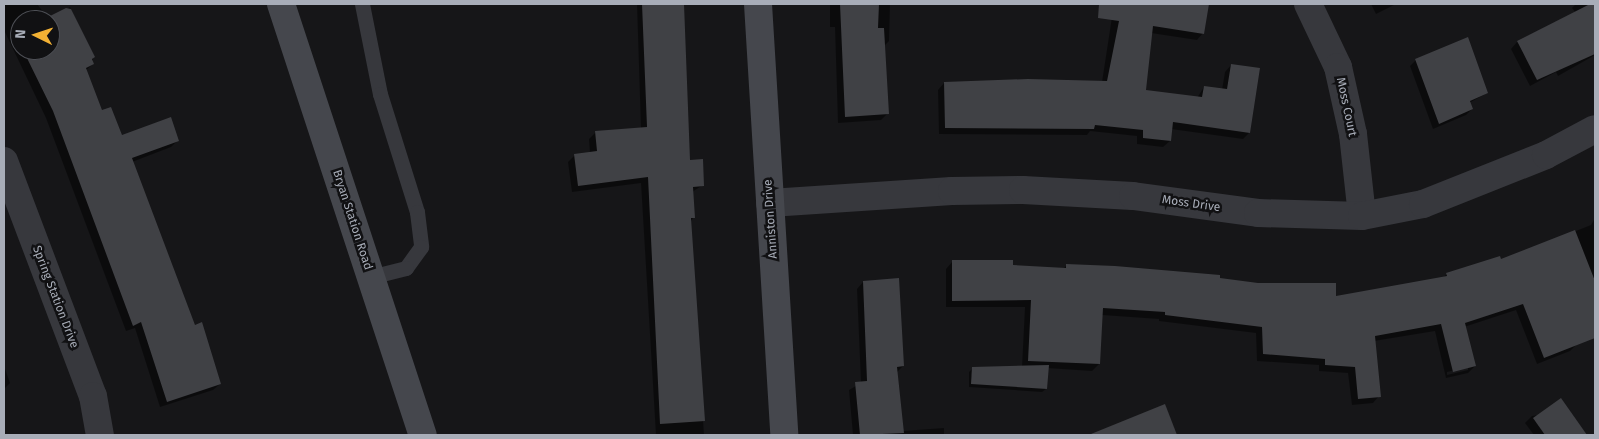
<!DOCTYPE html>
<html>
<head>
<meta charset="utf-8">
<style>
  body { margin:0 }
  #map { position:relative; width:1599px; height:439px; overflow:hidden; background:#161618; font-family:"Fira Sans",sans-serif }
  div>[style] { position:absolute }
  .shadow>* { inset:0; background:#0007 }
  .building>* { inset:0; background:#404145 }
  .lane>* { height:15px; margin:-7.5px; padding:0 7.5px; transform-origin:7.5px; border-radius:7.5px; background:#37383d }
  .street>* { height:28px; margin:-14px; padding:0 14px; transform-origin:14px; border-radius:14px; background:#37383d }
  .secondary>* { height:28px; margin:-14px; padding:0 14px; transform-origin:14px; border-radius:14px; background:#45474d }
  span { translate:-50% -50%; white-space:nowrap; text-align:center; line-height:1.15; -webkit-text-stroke:5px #111113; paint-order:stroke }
  .street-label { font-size:12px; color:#a8adb8 }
  .frame { position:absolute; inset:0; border:5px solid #a8adb8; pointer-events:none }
  .north { position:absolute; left:10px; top:10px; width:50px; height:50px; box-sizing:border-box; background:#111113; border:1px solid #4d4f55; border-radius:50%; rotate:274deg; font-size:14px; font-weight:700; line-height:20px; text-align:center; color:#a8adb8 }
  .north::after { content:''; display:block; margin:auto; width:18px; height:22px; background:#f2b134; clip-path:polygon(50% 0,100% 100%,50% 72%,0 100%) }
</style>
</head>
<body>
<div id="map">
  <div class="shadow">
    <i style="clip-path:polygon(evenodd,4px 4px,37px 4px,48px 18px,70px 7px,93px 57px,93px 64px,85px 71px,101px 112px,121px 137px,178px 140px,171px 147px,132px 162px,194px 326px,220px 384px,213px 390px,160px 407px,135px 328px,126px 331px,46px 118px,4px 30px,4px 4px,20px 20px,50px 20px,50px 50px,20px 50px,20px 20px)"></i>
    <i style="clip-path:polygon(637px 4px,683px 4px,689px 161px,703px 185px,692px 192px,694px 217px,690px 222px,704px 435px,656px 435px,641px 183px,572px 192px,568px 162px,575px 155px,590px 153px,589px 139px,596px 132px,641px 129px)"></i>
    <i style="clip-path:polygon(830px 4px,890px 4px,889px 41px,884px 46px,888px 113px,881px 120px,838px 123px,835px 27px,830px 27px)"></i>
    <i style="clip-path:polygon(1114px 4px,1208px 4px,1203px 33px,1197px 40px,1151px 33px,1144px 91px,1197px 98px,1204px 87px,1222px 90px,1225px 72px,1231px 65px,1249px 133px,1243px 139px,1171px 129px,1170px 141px,1163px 147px,1137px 144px,1137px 136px,1090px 131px,1087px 135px,939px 134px,938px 90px,944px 83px,1102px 82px)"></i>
    <i style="clip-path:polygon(1371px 4px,1396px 4px,1376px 14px)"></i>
    <i style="clip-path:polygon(1576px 4px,1595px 4px,1595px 55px,1558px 76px,1556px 72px,1530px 86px,1511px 49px,1517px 42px,1576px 13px,1572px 8px)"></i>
    <i style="clip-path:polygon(1416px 60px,1487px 93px,1469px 103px,1472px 109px,1466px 115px,1433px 129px,1410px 66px)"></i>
    <i style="clip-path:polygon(evenodd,1595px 218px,1595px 321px,1573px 332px,1577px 344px,1570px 351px,1537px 364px,1516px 310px,1464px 327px,1475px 366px,1468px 373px,1446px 378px,1435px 331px,1374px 341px,1379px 396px,1373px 403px,1352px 405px,1348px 373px,1319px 371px,1319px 365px,1257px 361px,1256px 333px,1159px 321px,1159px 319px,1102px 315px,1099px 364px,1092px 371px,1047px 368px,1046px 389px,1042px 392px,969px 387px,969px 372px,972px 369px,1022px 367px,1025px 307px,946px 307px,946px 269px,952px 262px,1063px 269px,1066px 266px,1219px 280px,1334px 298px,1443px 278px,1447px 274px,1500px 261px,1591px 225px,1595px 218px,1468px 367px,1468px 370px,1447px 375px,1447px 372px,1468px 367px)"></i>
    <i style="clip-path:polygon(863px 282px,903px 366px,896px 373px,902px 431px,944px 428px,944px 435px,853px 435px,849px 390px,861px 383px,857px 289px)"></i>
    <i style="clip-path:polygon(4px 366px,10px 383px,4px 389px)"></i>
    <i style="clip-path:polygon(1164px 406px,1175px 435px,1121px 435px,1119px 428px)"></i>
    <i style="clip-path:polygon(1539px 415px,1574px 434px,1575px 435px,1534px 435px,1525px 423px,1532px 416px)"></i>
  </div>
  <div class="building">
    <i style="clip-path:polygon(642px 4px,684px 4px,690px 160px,703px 159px,704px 186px,693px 187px,695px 218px,691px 218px,705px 421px,660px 424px,648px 177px,578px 186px,574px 154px,597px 151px,595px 131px,647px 127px)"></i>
    <i style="clip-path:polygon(840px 4px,879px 4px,878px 28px,884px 28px,889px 114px,845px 117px)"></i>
    <i style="clip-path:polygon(1099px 4px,1209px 4px,1204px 34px,1153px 26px,1146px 90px,1202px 97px,1204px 86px,1227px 89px,1231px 64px,1260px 68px,1250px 133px,1173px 122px,1171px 141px,1143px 138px,1143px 130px,1095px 125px,1094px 129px,945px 128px,944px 82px,1028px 79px,1107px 81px,1119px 21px,1098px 18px)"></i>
    <i style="clip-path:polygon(1590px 4px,1595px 4px,1595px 54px,1537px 80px,1517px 41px)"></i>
    <i style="clip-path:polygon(66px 8px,71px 9px,95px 57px,92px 59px,94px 64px,86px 68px,102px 110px,111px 107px,122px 135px,171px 117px,179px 141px,132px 158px,195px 325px,202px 322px,221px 384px,167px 402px,141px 322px,133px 326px,53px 111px,23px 50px,50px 50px,50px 20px,42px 20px)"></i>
    <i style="clip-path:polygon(1468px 37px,1488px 93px,1470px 101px,1473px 109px,1439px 124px,1415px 59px)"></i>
    <i style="clip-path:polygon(1575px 230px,1595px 281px,1595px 338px,1544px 358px,1523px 304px,1465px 323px,1476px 366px,1453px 372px,1441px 324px,1375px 336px,1381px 397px,1358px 399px,1355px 367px,1325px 365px,1325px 359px,1263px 354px,1262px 327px,1165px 315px,1165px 312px,1103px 308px,1100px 364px,1028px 361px,1031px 300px,952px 301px,952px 260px,1013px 260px,1013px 265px,1066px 268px,1066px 264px,1115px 266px,1220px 275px,1220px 278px,1258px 283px,1336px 283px,1336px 296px,1447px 276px,1446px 273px,1500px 256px,1501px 259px)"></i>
    <i style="clip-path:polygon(899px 278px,904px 366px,897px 367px,904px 433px,860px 435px,855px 382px,867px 381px,863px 281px)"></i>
    <i style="clip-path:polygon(1049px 365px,1047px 389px,971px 384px,972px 367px)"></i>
    <i style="clip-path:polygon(1561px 398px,1587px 435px,1545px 435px,1533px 418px)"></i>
    <i style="clip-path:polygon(1165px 404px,1177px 435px,1091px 435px,1091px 434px)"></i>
  </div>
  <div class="lane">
    <i style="left:362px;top:4px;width:92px;rotate:78.7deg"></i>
    <i style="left:380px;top:94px;width:124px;rotate:72.6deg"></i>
    <i style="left:417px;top:212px;width:35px;rotate:83deg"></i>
    <i style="left:421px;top:247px;width:26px;rotate:126deg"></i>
    <i style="left:406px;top:268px;width:36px;rotate:166deg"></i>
  </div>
  <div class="street">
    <i style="left:1308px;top:4px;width:70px;rotate:64.5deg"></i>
    <i style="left:1338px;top:67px;width:69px;rotate:77.4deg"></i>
    <i style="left:1353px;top:134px;width:82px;rotate:83.7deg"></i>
    <i style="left:4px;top:161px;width:251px;rotate:69.3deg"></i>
    <i style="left:93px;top:396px;width:40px;rotate:80deg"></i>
    <i style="left:770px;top:203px;width:182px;rotate:-3.8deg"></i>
    <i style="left:952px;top:191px;width:71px;rotate:-0.8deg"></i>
    <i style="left:1023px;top:190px;width:110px;rotate:3.1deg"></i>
    <i style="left:1133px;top:196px;width:126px;rotate:7.7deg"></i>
    <i style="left:1258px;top:213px;width:104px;rotate:1.7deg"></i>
    <i style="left:1362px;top:216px;width:62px;rotate:-11.1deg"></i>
    <i style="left:1423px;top:204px;width:132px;rotate:-21.7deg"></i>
    <i style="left:1546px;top:155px;width:55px;rotate:-28deg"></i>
  </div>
  <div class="secondary">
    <i style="left:281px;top:4px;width:454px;rotate:71.8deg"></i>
    <i style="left:758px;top:4px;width:432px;rotate:86.5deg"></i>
  </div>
  <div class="street-label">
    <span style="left:1346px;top:107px;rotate:78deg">Moss Court</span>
    <span style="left:1191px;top:204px;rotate:8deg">Moss Drive</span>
    <span style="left:771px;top:219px;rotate:-94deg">Anniston Drive</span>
    <span style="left:352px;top:220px;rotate:72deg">Bryan Station Road</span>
    <span style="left:55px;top:297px;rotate:69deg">Spring Station Drive</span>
  </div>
  <div class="frame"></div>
  <div class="north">N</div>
</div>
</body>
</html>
